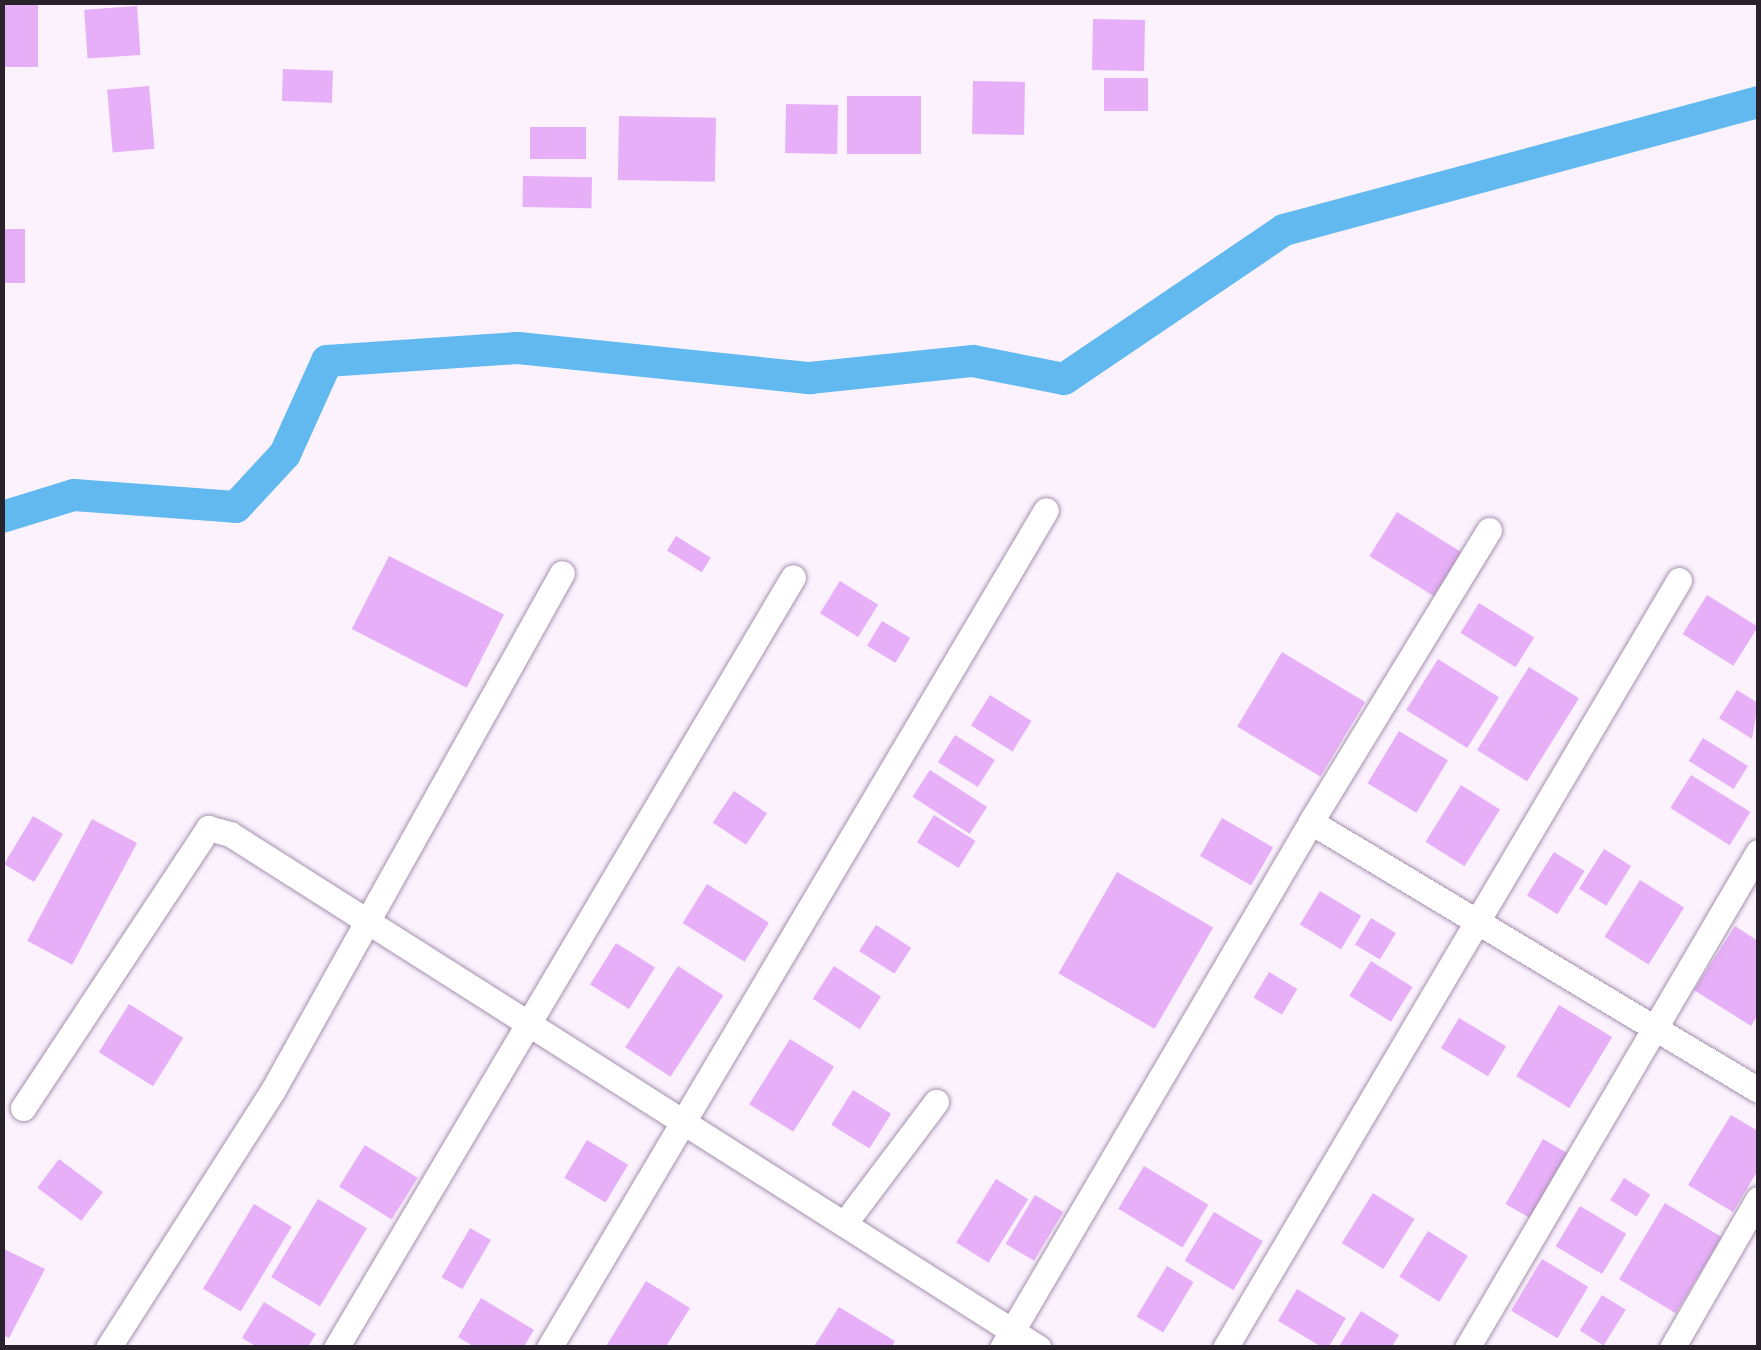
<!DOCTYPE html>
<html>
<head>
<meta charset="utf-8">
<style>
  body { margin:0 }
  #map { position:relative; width:1761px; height:1350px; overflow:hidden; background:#fbf2fe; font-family:"PT Sans",sans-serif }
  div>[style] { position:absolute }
  .canal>* { height:32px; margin:-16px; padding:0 16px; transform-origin:16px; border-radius:16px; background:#61b9ef }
  .building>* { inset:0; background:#e6aff8; transform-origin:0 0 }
  .roads { filter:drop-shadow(0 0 2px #a591ac) drop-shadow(0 0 2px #a591ac) }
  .minor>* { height:25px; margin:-12.5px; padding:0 12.5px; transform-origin:12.5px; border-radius:12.5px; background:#fff }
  span { translate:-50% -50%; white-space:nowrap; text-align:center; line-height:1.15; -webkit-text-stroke:8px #fff; paint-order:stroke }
  .frame { position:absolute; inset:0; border:5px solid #29212c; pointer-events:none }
</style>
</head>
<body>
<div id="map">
  <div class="canal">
    <i style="left:2px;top:517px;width:75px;rotate:-17deg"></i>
    <i style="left:74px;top:495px;width:162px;rotate:4.2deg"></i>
    <i style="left:236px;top:507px;width:72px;rotate:-47.2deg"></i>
    <i style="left:285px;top:454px;width:102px;rotate:-65.7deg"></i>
    <i style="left:327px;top:361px;width:191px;rotate:-3.9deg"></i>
    <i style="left:518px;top:348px;width:294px;rotate:5.9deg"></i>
    <i style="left:810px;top:378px;width:164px;rotate:-6deg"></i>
    <i style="left:973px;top:361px;width:93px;rotate:11.2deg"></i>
    <i style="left:1064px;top:379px;width:266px;rotate:-34.1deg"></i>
    <i style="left:1284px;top:230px;width:491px;rotate:-15.1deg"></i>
  </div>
  <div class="building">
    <i style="left:5px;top:2px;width:33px;height:65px"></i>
    <i style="left:137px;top:6px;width:49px;height:53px;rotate:86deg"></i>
    <i style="left:1093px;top:19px;width:52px;height:51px;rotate:1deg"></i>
    <i style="left:283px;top:69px;width:50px;height:32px;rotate:2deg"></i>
    <i style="left:1104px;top:78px;width:44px;height:33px"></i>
    <i style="left:973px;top:81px;width:52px;height:53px;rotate:1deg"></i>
    <i style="left:149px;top:86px;width:63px;height:42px;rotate:85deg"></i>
    <i style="left:847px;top:96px;width:74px;height:58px"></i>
    <i style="left:786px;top:104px;width:52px;height:49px;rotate:1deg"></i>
    <i style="left:619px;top:116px;width:97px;height:64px;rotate:1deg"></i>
    <i style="left:530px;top:127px;width:56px;height:32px"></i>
    <i style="left:523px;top:176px;width:69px;height:31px;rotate:1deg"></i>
    <i style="left:25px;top:229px;width:54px;height:23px;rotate:90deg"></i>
    <i style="left:1397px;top:512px;width:76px;height:52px;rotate:32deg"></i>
    <i style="left:676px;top:536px;width:41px;height:17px;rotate:32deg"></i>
    <i style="left:389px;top:556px;width:129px;height:82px;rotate:27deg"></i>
    <i style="left:840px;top:581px;width:45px;height:38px;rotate:32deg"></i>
    <i style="left:1707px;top:595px;width:60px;height:46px;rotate:32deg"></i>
    <i style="left:1479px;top:603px;width:65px;height:35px;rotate:32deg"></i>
    <i style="left:882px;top:621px;width:33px;height:29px;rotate:31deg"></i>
    <i style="left:1282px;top:652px;width:97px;height:87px;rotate:31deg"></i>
    <i style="left:1438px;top:659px;width:72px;height:60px;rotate:32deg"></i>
    <i style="left:1529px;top:667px;width:59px;height:98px;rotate:32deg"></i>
    <i style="clip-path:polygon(1737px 690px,1758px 703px,1752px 739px,1719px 718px)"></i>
    <i style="left:990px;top:695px;width:49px;height:36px;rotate:32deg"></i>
    <i style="left:1399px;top:731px;width:57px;height:61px;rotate:31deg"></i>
    <i style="left:955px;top:735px;width:47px;height:32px;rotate:32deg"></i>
    <i style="left:1703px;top:738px;width:53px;height:27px;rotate:32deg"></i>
    <i style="left:930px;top:770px;width:68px;height:32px;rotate:33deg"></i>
    <i style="left:1691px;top:775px;width:70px;height:39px;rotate:32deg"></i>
    <i style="left:1461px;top:785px;width:46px;height:67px;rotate:32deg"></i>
    <i style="left:734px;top:791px;width:40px;height:38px;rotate:34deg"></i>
    <i style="left:934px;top:815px;width:49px;height:32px;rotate:32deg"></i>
    <i style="left:33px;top:816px;width:35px;height:56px;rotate:31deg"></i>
    <i style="left:1222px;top:818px;width:59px;height:44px;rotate:30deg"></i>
    <i style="left:92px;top:819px;width:51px;height:138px;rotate:28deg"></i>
    <i style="left:1604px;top:849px;width:32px;height:47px;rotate:32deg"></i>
    <i style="left:1554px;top:852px;width:36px;height:51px;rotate:32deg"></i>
    <i style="left:1117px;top:872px;width:111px;height:117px;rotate:30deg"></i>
    <i style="left:1640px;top:880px;width:52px;height:67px;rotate:32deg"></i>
    <i style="left:707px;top:884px;width:73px;height:46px;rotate:32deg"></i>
    <i style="left:1320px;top:891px;width:48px;height:39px;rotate:31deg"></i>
    <i style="left:1371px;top:918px;width:29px;height:31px;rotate:31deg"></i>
    <i style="left:876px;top:925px;width:42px;height:31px;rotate:33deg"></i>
    <i style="clip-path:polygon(1735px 926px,1758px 941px,1758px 1014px,1751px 1026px,1694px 990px)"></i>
    <i style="left:616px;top:943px;width:46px;height:49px;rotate:32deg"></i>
    <i style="left:1371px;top:961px;width:49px;height:41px;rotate:32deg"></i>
    <i style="left:678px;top:966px;width:54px;height:97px;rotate:33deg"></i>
    <i style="left:834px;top:966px;width:56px;height:39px;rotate:33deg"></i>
    <i style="left:1269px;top:972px;width:33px;height:30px;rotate:31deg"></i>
    <i style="left:129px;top:1004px;width:64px;height:57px;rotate:32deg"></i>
    <i style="left:1559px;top:1005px;width:62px;height:83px;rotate:31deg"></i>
    <i style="left:1459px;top:1018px;width:55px;height:35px;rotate:31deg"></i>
    <i style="left:790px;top:1039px;width:52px;height:77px;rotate:32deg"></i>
    <i style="left:853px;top:1090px;width:45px;height:41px;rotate:32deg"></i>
    <i style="clip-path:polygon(1731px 1115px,1758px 1131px,1758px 1170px,1733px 1212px,1688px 1185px)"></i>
    <i style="left:1543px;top:1139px;width:30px;height:75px;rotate:30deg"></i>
    <i style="left:587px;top:1140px;width:48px;height:44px;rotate:31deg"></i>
    <i style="left:365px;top:1145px;width:62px;height:49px;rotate:32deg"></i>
    <i style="left:59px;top:1159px;width:55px;height:36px;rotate:37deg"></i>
    <i style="left:1144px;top:1166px;width:75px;height:50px;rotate:31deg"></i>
    <i style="left:1624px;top:1178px;width:31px;height:26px;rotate:32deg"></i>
    <i style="left:996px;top:1179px;width:38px;height:75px;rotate:32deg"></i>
    <i style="left:1373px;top:1193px;width:49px;height:59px;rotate:32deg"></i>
    <i style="left:1035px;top:1195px;width:33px;height:57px;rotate:31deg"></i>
    <i style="left:318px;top:1199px;width:57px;height:91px;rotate:31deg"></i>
    <i style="left:1665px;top:1203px;width:66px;height:89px;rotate:31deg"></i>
    <i style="left:254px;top:1204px;width:44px;height:99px;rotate:31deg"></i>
    <i style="left:1580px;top:1206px;width:54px;height:47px;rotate:31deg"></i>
    <i style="left:1214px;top:1212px;width:57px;height:57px;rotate:31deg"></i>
    <i style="left:470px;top:1228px;width:24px;height:57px;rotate:30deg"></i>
    <i style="left:1428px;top:1231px;width:47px;height:54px;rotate:32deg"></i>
    <i style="clip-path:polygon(2px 1248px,45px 1269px,9px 1338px,2px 1335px)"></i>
    <i style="left:1542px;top:1259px;width:54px;height:60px;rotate:31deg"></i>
    <i style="left:1167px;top:1266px;width:31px;height:59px;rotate:31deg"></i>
    <i style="clip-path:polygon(646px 1281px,690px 1308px,665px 1348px,605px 1348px)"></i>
    <i style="left:1297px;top:1289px;width:57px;height:37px;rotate:31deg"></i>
    <i style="left:1602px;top:1295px;width:28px;height:42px;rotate:32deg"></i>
    <i style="clip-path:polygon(481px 1298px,534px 1330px,523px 1348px,476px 1348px,458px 1337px)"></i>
    <i style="clip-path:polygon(264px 1302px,316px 1334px,307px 1348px,259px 1348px,242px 1338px)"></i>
    <i style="clip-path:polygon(839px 1307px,895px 1341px,891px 1348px,813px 1348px)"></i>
    <i style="clip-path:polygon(1361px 1311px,1399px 1335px,1391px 1348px,1338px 1348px)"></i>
  </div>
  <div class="roads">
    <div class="minor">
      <i style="left:1489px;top:530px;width:342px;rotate:121.4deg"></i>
      <i style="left:1311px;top:822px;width:521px;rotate:30.94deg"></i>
      <i style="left:23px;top:1108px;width:336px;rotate:-56.5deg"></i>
      <i style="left:208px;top:828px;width:23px;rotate:15deg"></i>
      <i style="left:230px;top:834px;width:958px;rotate:32.43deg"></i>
      <i style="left:844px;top:1224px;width:153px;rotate:-53deg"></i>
      <i style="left:108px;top:1348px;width:306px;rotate:-57.4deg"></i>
      <i style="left:273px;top:1090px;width:592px;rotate:-60.8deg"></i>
      <i style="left:336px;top:1348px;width:896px;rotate:-59.34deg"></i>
      <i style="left:549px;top:1348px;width:974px;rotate:-59.33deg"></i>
      <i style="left:1002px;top:1348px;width:610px;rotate:-59.57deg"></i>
      <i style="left:1225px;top:1348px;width:892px;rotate:-59.41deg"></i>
      <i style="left:1467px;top:1348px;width:575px;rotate:-59.6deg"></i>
      <i style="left:1672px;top:1348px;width:172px;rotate:-60deg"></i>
    </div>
  </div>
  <div class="frame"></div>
</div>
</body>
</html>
